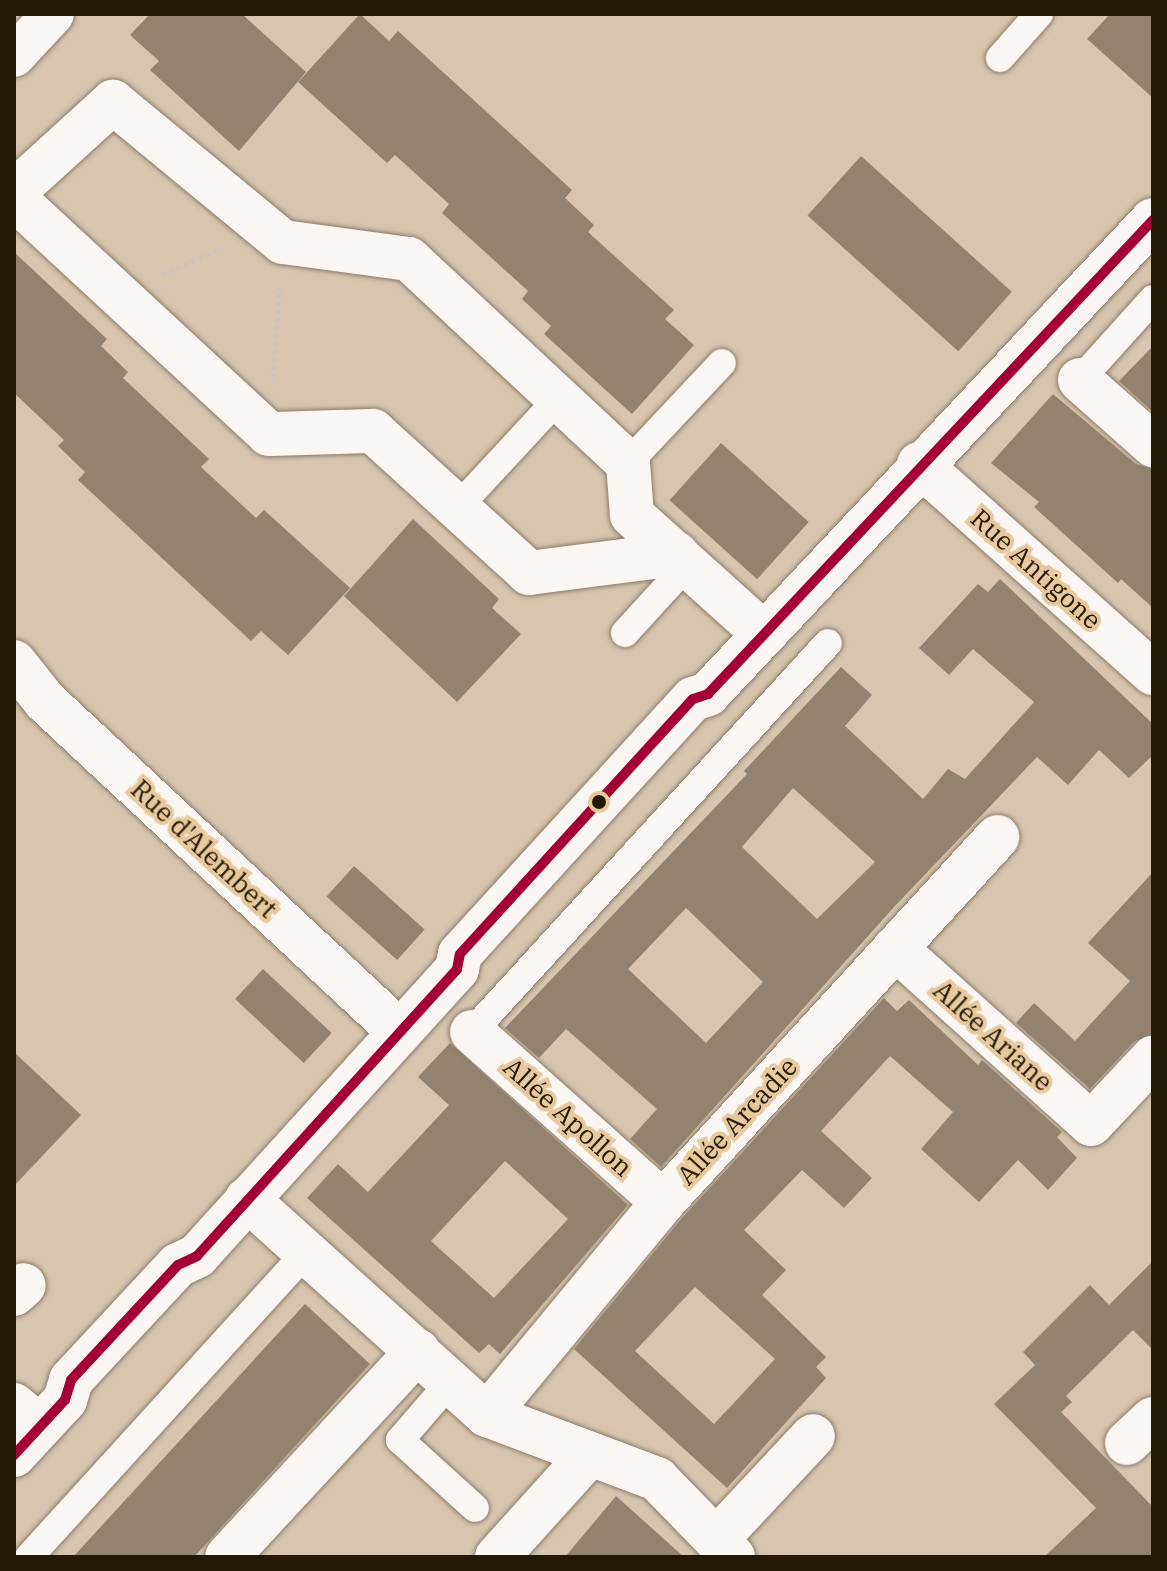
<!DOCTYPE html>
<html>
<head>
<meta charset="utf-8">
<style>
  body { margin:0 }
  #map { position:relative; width:1167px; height:1571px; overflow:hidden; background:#d7c5ae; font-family:"IBM Plex Serif",serif }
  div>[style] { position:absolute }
  .building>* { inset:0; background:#92836f; transform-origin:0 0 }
  .path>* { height:5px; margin-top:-2.5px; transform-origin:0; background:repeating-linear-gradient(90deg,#c9c4bd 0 4px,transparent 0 8px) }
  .roads { filter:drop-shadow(0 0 2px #897c6a) drop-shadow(0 0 2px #897c6a) }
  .service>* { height:28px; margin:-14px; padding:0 14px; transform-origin:14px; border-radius:14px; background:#f9f6f3 }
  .pedestrian>* { height:42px; margin:-21px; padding:0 21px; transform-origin:21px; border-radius:21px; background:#f9f6f3 }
  .minor>* { height:44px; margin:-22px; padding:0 22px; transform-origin:22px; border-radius:22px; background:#f9f6f3 }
  .tertiary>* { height:44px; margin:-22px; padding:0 22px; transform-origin:22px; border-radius:22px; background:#f9f6f3 }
  .bus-1>* { height:10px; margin:-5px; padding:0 5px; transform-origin:5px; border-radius:5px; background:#a50034 }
  .dots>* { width:22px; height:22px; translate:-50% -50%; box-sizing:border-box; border:4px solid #e8c89d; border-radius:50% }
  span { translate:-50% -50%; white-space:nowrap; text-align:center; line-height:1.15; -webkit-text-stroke:8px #e8c89d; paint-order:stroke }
  .street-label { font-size:26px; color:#241807 }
  .frame { position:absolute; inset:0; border:16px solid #241807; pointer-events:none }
</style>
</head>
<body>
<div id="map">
  <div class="building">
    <i style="clip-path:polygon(150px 14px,242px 14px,306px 72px,239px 151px,150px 70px,159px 61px,130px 35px)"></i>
    <i style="clip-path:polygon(360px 14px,389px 41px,398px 31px,572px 190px,565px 198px,594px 225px,588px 232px,674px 310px,665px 319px,694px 345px,632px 414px,544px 334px,551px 326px,522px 299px,528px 291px,442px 213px,449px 204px,395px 155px,387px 163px,298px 82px)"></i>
    <i style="clip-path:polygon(1110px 14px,1153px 14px,1153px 98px,1087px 39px)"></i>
    <i style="left:861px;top:156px;width:203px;height:80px;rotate:42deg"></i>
    <i style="clip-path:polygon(14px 252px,107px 339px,101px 346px,128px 372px,123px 378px,209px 459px,201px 467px,256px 518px,264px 510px,350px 588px,288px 655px,261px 631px,251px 641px,78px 480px,85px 472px,58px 446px,64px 440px,14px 393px)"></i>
    <i style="clip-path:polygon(1153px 346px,1153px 412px,1119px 381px)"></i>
    <i style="clip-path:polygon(1053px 394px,1136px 464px,1153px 469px,1153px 608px,1121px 579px,1118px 583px,1034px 507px,1039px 502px,991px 463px)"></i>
    <i style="left:721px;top:443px;width:118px;height:77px;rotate:42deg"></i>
    <i style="clip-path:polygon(413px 519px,499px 599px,492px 608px,521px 634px,457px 702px,344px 596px)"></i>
    <i style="clip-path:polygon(evenodd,1000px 579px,1153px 724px,1153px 755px,1129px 778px,1099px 750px,1068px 785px,1037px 757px,895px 906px,661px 1167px,630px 1139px,657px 1109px,566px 1029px,539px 1058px,505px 1028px,747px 774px,744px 771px,841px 667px,872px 695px,845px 726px,923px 799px,948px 769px,965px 779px,1034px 702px,973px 649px,949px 675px,919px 648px,978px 584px,988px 592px,1000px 579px,793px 788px,875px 862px,817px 919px,742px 847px,793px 788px,1000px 579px,686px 908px,763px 982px,706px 1043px,628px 969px,686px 908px)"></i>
    <i style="left:354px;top:866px;width:95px;height:41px;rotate:42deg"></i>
    <i style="clip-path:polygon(1153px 872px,1153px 1034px,1135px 1041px,1090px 1089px,1016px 1023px,1034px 1003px,1075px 1041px,1130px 981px,1088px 943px)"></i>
    <i style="left:263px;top:969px;width:94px;height:41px;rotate:43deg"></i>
    <i style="clip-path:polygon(evenodd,884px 998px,897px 1011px,909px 1000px,978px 1065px,982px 1060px,1062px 1132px,1057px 1137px,1077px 1158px,1048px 1190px,1018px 1160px,979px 1202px,921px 1149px,953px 1112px,890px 1056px,821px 1131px,872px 1178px,844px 1208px,802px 1170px,744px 1230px,786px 1270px,762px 1295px,826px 1357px,816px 1367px,826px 1378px,727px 1488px,574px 1349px,682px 1218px,884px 998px,695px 1287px,775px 1359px,714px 1424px,635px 1351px,695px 1287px)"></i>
    <i style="clip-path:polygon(evenodd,450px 1043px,628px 1205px,500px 1354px,489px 1344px,479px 1353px,307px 1198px,338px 1164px,368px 1192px,449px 1105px,418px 1077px,450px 1043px,505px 1161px,568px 1219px,494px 1298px,431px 1241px,505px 1161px)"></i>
    <i style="clip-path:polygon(14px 1052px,81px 1115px,14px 1186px)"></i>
    <i style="clip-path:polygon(1153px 1261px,1153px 1350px,1133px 1330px,1066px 1396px,1072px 1402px,1061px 1412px,1153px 1507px,1153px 1557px,1044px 1557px,1096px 1508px,994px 1404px,1035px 1365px,1023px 1352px,1090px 1285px,1109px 1305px)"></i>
    <i style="clip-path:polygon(305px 1304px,370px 1364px,206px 1544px,194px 1557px,73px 1557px)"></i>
    <i style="clip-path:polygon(616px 1496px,684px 1557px,565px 1557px)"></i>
  </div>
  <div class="path">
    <i style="left:162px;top:274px;width:66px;rotate:-23.1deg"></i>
    <i style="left:273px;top:377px;width:90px;rotate:-85.6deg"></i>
  </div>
  <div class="roads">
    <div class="service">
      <i style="left:1000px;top:58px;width:59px;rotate:-48.4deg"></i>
      <i style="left:1080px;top:380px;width:109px;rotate:-48deg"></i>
      <i style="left:628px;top:463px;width:137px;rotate:-46.8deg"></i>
      <i style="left:457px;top:508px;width:150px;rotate:-47.2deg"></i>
      <i style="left:625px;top:633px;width:93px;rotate:-47.6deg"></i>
      <i style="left:472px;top:1032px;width:527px;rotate:-47.54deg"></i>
      <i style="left:451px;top:1381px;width:78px;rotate:130.8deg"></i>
      <i style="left:400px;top:1440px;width:101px;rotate:42.2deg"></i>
      <i style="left:29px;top:1557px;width:410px;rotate:-47.7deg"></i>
    </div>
    <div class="pedestrian">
      <i style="left:14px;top:56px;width:57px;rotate:-47.1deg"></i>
    </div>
    <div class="minor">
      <i style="left:14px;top:192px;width:134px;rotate:-42.3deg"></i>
      <i style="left:113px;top:102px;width:220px;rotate:39.5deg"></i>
      <i style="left:283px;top:242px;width:127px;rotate:7.7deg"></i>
      <i style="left:409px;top:259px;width:299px;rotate:43deg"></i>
      <i style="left:628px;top:463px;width:52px;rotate:85.6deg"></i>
      <i style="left:632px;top:515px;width:178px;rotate:42deg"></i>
      <i style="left:14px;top:198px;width:347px;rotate:42.8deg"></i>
      <i style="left:269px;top:434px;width:104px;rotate:-1.7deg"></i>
      <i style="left:373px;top:431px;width:211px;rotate:42.3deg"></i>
      <i style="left:529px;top:573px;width:149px;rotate:-7.3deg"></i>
      <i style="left:1080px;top:380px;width:98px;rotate:41.7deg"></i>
      <i style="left:919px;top:464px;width:314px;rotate:41.8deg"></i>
      <i style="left:14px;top:662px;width:50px;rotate:51.5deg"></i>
      <i style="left:45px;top:701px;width:485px;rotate:43deg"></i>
      <i style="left:895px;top:948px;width:263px;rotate:41.9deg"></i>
      <i style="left:1091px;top:1124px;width:91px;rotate:-46.8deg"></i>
      <i style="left:472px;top:1032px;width:256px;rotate:41.7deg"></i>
      <i style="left:247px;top:1199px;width:323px;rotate:42deg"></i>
      <i style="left:487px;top:1415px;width:182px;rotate:20.6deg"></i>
      <i style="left:657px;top:1479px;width:109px;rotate:45.7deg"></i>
      <i style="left:14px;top:1294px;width:13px;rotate:-42deg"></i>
      <i style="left:14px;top:1405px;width:34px;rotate:40deg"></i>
      <i style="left:487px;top:1415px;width:276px;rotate:-50.4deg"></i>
      <i style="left:663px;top:1202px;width:495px;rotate:-47.5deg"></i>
      <i style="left:1127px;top:1443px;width:35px;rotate:-43deg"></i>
      <i style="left:716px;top:1540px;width:142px;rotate:-47deg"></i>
      <i style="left:227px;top:1557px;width:281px;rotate:-47.2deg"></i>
      <i style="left:497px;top:1557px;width:139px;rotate:-47.9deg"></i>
    </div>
    <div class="tertiary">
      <i style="left:14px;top:1455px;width:75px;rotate:-47.2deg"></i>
      <i style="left:65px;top:1400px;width:21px;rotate:-73deg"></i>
      <i style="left:71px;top:1380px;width:157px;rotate:-47.1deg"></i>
      <i style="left:178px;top:1265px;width:21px;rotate:-25deg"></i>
      <i style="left:197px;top:1256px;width:387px;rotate:-47.8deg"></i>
      <i style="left:457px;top:969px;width:15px;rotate:-79deg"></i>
      <i style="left:460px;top:954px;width:345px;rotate:-47.6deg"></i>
      <i style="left:693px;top:699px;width:16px;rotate:-18deg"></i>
      <i style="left:708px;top:694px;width:650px;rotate:-46.81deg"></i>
    </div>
  </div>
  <div class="bus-1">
    <i style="left:14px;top:1455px;width:75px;rotate:-47.2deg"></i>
    <i style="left:65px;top:1400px;width:21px;rotate:-73deg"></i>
    <i style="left:71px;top:1380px;width:157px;rotate:-47.1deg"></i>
    <i style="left:178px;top:1265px;width:21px;rotate:-25deg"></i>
    <i style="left:197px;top:1256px;width:387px;rotate:-47.8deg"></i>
    <i style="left:457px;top:969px;width:15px;rotate:-79deg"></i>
    <i style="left:460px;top:954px;width:345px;rotate:-47.6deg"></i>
    <i style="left:693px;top:699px;width:16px;rotate:-18deg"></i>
    <i style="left:708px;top:694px;width:650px;rotate:-46.81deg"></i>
  </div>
  <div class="dots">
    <i style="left:599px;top:802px;background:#241807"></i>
  </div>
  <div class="street-label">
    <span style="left:1036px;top:569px;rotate:42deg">Rue Antigone</span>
    <span style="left:204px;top:849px;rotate:43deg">Rue d'Alembert</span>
    <span style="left:993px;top:1036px;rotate:42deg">Allée Ariane</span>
    <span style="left:568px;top:1117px;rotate:42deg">Allée Apollon</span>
    <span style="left:737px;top:1121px;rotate:-47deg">Allée Arcadie</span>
  </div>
  <div class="frame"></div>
</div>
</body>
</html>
